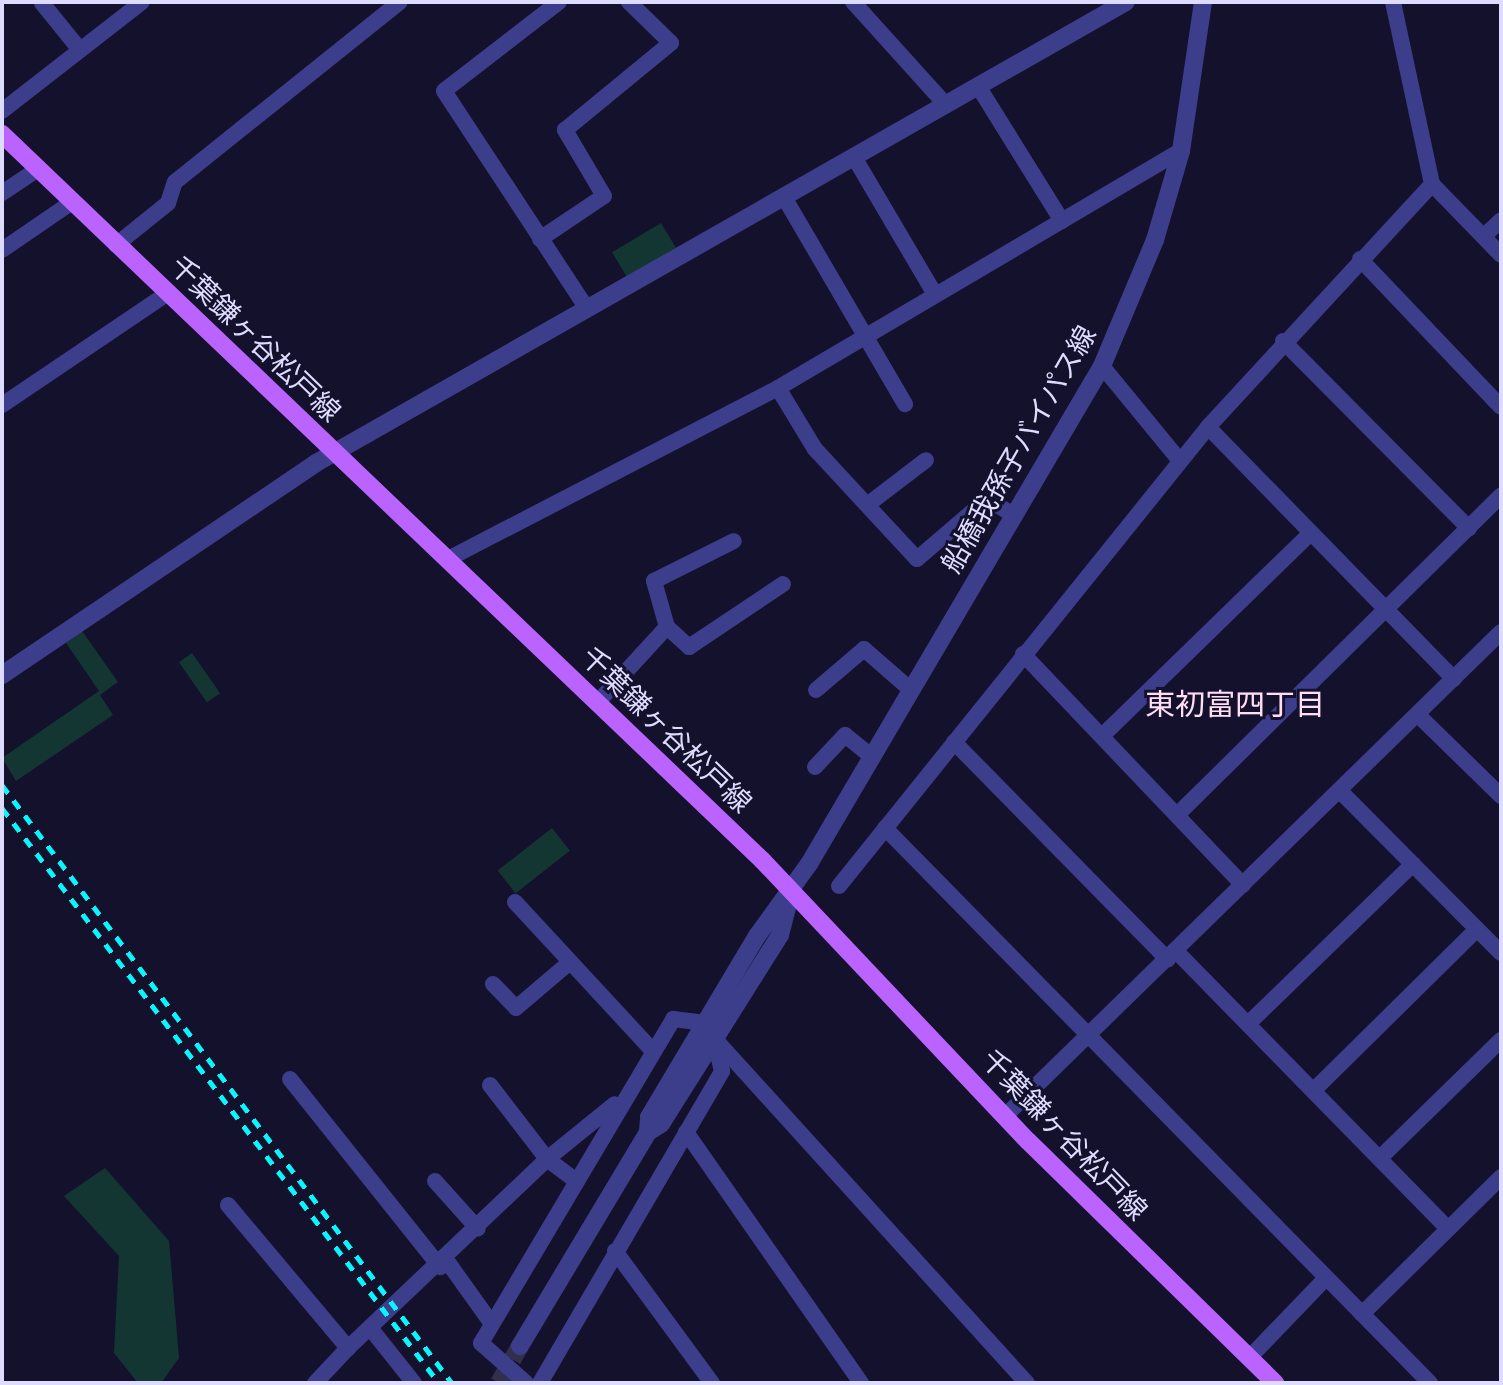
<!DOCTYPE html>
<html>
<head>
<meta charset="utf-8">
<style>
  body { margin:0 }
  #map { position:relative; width:1503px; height:1385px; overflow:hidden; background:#14112c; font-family:"Alegreya Sans","Noto Sans JP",sans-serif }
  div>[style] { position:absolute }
  .green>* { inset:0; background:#143632; transform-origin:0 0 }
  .tertiary-tunnel>* { height:18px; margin-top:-9px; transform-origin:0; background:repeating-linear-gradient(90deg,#322f4c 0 18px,transparent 0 27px) }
  .minor>* { height:16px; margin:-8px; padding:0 8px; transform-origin:8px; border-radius:8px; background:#3c3e8b }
  .tertiary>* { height:18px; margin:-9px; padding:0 9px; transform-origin:9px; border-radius:9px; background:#3c3e8b }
  .primary>* { height:18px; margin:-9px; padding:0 9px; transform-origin:9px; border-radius:9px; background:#ba63ff }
  .rail>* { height:5px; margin-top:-2.5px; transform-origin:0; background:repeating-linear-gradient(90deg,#08f7ff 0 10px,transparent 0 19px) }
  span { translate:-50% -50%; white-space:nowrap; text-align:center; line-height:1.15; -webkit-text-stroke:6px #14112c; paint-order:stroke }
  .street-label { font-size:28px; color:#dddcff }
  .neighbourhood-label { font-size:30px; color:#ffdef5 }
  .frame { position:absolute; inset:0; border:4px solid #dddcff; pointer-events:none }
</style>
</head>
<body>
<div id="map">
  <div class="green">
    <i style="left:661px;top:223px;width:29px;height:57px;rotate:59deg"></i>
    <i style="clip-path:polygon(82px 631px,118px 682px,100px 695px,113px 715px,16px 781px,2px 758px,99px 691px,66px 643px)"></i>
    <i style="left:192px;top:653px;width:49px;height:16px;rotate:55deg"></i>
    <i style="left:552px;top:828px;width:29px;height:69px;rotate:52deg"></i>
    <i style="clip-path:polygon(105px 1168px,169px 1241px,179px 1358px,161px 1383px,138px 1383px,114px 1353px,119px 1256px,64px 1196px)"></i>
  </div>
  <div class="tertiary-tunnel">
    <i style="left:499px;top:1383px;width:43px;rotate:-60.4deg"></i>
  </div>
  <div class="minor">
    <i style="left:559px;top:2px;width:145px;rotate:142.3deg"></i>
    <i style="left:444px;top:91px;width:261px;rotate:56.7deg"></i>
    <i style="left:853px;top:2px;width:139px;rotate:47.9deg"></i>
    <i style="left:42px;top:3px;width:60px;rotate:51deg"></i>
    <i style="left:978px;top:86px;width:159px;rotate:58.1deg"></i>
    <i style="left:2px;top:111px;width:177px;rotate:-37.9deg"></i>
    <i style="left:854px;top:157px;width:158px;rotate:59.5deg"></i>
    <i style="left:1432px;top:184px;width:99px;rotate:45.8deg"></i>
    <i style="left:2px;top:193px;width:43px;rotate:-33.7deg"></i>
    <i style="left:784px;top:197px;width:240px;rotate:59.7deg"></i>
    <i style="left:1484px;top:236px;width:23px;rotate:-43deg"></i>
    <i style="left:540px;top:239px;width:77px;rotate:-33.9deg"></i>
    <i style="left:604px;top:196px;width:77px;rotate:-120.6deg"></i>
    <i style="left:565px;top:130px;width:137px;rotate:-39.4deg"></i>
    <i style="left:671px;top:43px;width:59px;rotate:-135.7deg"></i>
    <i style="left:116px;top:245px;width:67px;rotate:-38.9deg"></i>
    <i style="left:168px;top:203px;width:22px;rotate:-72deg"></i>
    <i style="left:175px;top:182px;width:288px;rotate:-38.7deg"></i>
    <i style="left:2px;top:250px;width:85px;rotate:-34.4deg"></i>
    <i style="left:1360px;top:259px;width:204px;rotate:46.4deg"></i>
    <i style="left:1283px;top:341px;width:264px;rotate:45.2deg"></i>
    <i style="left:1102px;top:366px;width:123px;rotate:50.6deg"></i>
    <i style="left:778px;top:388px;width:71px;rotate:58.8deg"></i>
    <i style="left:815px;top:449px;width:150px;rotate:47.2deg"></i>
    <i style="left:917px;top:559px;width:92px;rotate:-40.6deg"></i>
    <i style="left:987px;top:499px;width:31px;rotate:31deg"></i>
    <i style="left:2px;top:405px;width:200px;rotate:-34deg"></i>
    <i style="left:1208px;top:427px;width:352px;rotate:45.7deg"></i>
    <i style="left:867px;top:505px;width:74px;rotate:-37.3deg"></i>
    <i style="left:448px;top:559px;width:372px;rotate:-27.4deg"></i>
    <i style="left:778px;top:388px;width:468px;rotate:-30.5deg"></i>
    <i style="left:667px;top:627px;width:30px;rotate:42deg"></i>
    <i style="left:689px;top:647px;width:113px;rotate:-33.8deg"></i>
    <i style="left:1023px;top:654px;width:319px;rotate:46.4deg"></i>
    <i style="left:816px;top:690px;width:63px;rotate:-40.5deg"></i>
    <i style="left:864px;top:649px;width:62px;rotate:41.1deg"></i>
    <i style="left:597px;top:703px;width:103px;rotate:-47.4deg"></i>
    <i style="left:667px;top:627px;width:48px;rotate:-105.8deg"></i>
    <i style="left:654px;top:581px;width:89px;rotate:-26.6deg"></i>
    <i style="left:1418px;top:715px;width:116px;rotate:44.3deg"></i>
    <i style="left:1102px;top:736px;width:291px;rotate:-44.2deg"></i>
    <i style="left:954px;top:742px;width:305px;rotate:45.5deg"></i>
    <i style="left:815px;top:767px;width:44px;rotate:-46.8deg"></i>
    <i style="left:845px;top:735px;width:33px;rotate:39deg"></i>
    <i style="left:1340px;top:791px;width:228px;rotate:45.2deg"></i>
    <i style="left:1177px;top:815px;width:455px;rotate:-44.6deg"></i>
    <i style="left:885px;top:828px;width:778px;rotate:45.52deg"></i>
    <i style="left:839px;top:886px;width:589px;rotate:-51.2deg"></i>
    <i style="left:1208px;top:427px;width:330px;rotate:-47.3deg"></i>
    <i style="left:1432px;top:184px;width:186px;rotate:-102.1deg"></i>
    <i style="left:515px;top:902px;width:203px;rotate:47.2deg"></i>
    <i style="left:1176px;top:951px;width:389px;rotate:45.6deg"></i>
    <i style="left:493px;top:984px;width:33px;rotate:46deg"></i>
    <i style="left:516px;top:1008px;width:71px;rotate:-40.4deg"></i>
    <i style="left:1250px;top:1022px;width:227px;rotate:-44.1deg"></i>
    <i style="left:714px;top:1038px;width:466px;rotate:47.8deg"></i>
    <i style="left:290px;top:1079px;width:241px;rotate:51.4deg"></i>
    <i style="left:490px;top:1085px;width:93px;rotate:52.4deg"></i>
    <i style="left:547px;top:1159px;width:36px;rotate:37deg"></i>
    <i style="left:1316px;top:1088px;width:226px;rotate:-44.6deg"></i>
    <i style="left:1004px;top:1117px;width:694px;rotate:-44.3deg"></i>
    <i style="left:686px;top:1132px;width:306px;rotate:55.1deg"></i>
    <i style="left:1382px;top:1156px;width:166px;rotate:-44.3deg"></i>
    <i style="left:435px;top:1181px;width:64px;rotate:48.1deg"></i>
    <i style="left:228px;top:1205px;width:187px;rotate:50deg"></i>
    <i style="left:348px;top:1348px;width:48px;rotate:133.3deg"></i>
    <i style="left:615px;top:1251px;width:164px;rotate:53.7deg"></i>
    <i style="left:447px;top:1261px;width:77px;rotate:54.5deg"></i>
    <i style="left:1362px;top:1314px;width:195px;rotate:-44.6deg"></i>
    <i style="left:371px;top:1329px;width:69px;rotate:51.5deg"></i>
    <i style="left:348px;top:1348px;width:274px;rotate:-43.5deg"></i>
    <i style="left:547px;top:1159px;width:87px;rotate:-39deg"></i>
    <i style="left:1249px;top:1358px;width:111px;rotate:-46.1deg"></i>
    <i style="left:526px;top:1383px;width:60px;rotate:-138.4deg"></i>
    <i style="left:481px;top:1343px;width:377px;rotate:-59.3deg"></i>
    <i style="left:673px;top:1019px;width:33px;rotate:7deg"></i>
    <i style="left:540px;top:1383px;width:361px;rotate:-59.7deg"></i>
    <i style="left:722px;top:1071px;width:34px;rotate:-104deg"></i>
  </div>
  <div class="tertiary">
    <i style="left:2px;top:675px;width:379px;rotate:-34deg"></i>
    <i style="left:316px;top:463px;width:932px;rotate:-29.65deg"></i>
    <i style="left:648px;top:1132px;width:15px;rotate:-86deg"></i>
    <i style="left:649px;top:1117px;width:211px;rotate:-59.2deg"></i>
    <i style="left:757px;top:936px;width:89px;rotate:-54.2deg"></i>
    <i style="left:809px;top:864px;width:578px;rotate:-59.53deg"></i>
    <i style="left:1102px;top:366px;width:137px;rotate:-67.2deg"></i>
    <i style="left:1155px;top:240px;width:93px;rotate:-73.7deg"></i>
    <i style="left:1181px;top:151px;width:151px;rotate:-81.6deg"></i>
    <i style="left:520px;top:1346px;width:249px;rotate:-59.1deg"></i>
    <i style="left:648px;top:1132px;width:15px;rotate:-32deg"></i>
    <i style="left:661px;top:1124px;width:223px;rotate:-57.8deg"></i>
    <i style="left:780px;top:935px;width:40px;rotate:-75.6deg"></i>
  </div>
  <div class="primary">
    <i style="left:2px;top:134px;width:1051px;rotate:43.69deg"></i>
    <i style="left:762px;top:860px;width:387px;rotate:46.6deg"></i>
    <i style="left:1028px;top:1141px;width:346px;rotate:44.4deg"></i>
  </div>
  <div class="rail">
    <i style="left:2px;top:785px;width:748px;rotate:53.04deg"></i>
    <i style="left:2px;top:808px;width:722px;rotate:52.77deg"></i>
  </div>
  <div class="street-label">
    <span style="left:254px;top:340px;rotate:44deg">千葉鎌ヶ谷松戸線</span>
    <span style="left:1020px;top:450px;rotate:-60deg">船橋我孫子バイパス線</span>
    <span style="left:665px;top:731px;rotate:44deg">千葉鎌ヶ谷松戸線</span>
    <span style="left:1063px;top:1136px;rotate:46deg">千葉鎌ヶ谷松戸線</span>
  </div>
  <div class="neighbourhood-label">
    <span style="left:1235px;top:706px">東初富四丁目</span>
  </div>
  <div class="frame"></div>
</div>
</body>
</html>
